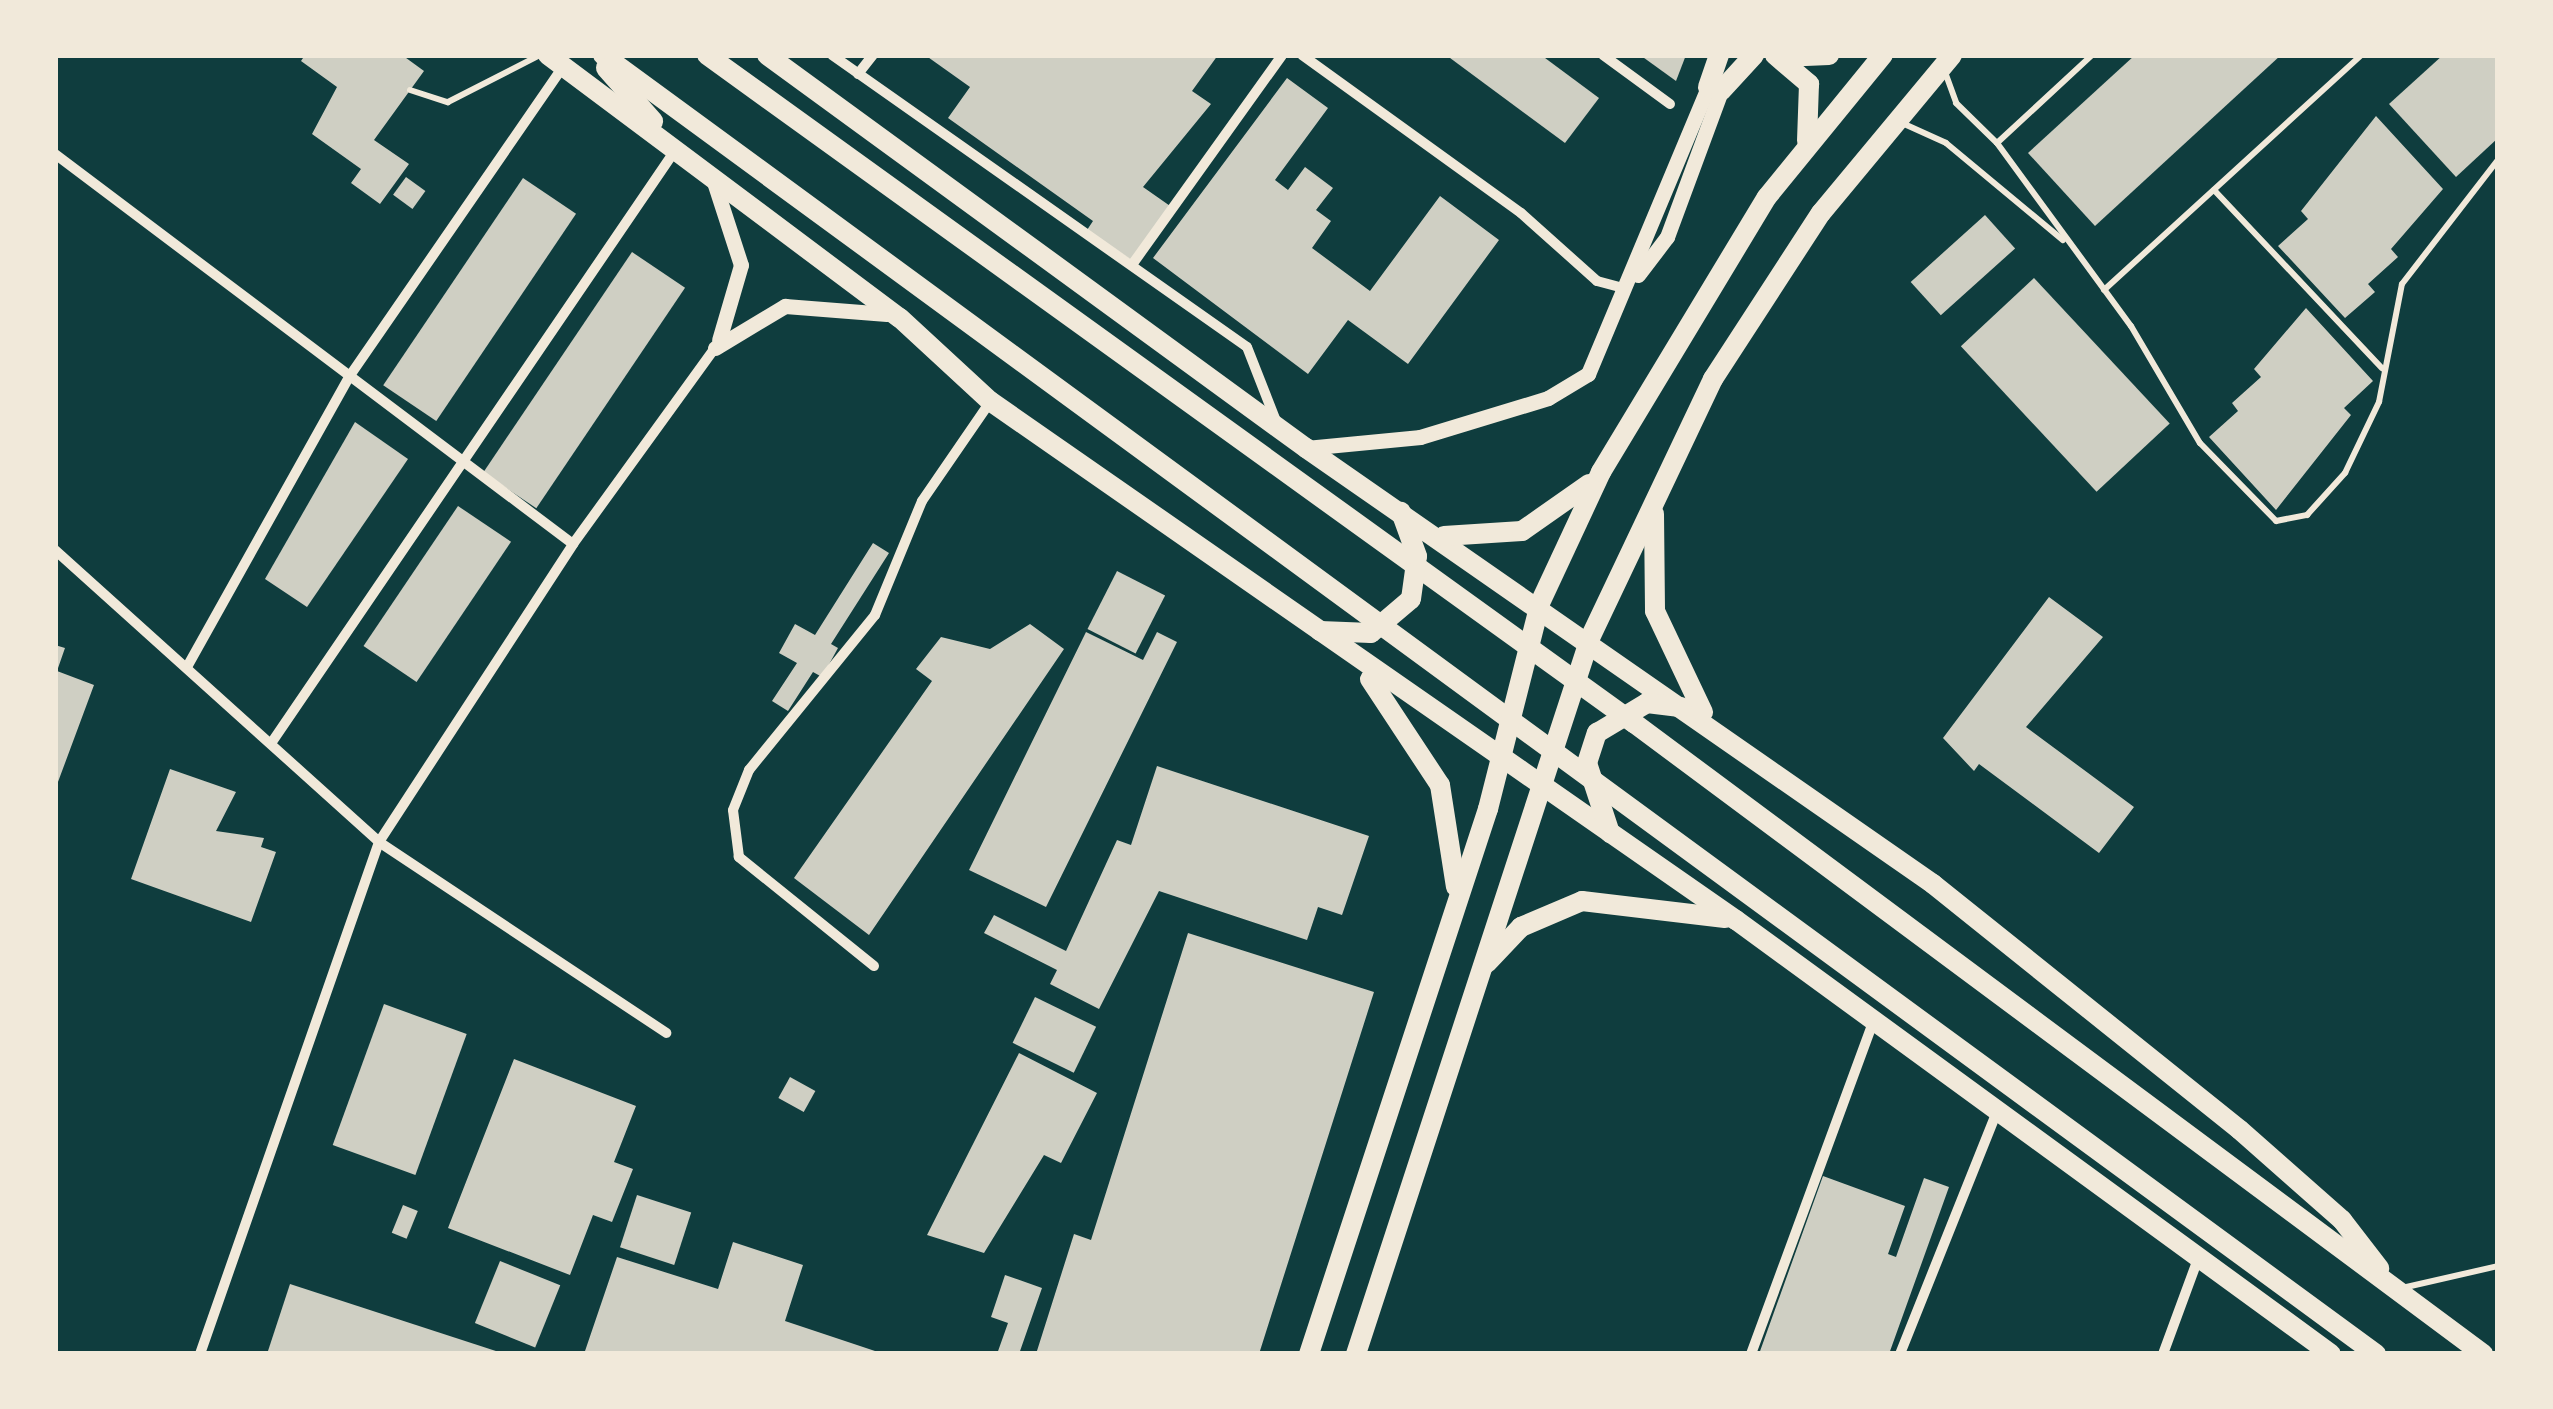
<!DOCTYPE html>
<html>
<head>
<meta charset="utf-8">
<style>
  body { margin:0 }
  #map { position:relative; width:2553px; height:1409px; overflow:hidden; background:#0f3d3e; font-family:"Playfair Display",serif }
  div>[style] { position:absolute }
  .building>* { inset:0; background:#cfcfc3; transform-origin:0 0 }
  .service>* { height:6px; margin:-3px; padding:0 3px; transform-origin:3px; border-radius:3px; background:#f1e9da }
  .minor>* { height:10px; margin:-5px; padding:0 5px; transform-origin:5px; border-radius:5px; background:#f1e9da }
  .tertiary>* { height:15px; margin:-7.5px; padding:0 7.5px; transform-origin:7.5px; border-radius:7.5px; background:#f1e9da }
  .primary>* { height:20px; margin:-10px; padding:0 10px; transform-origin:10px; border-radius:10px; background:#f1e9da }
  span { translate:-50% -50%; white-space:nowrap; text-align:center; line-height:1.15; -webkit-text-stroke:10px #f1e9da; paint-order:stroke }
  .frame { position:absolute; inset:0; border:58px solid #f1e9da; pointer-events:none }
</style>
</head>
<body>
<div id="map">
  <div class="building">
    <i style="clip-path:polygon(305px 55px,402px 55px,424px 71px,374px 140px,409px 164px,380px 204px,351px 183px,361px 169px,312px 134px,337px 87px,301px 61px)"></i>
    <i style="clip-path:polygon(925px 55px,1218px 55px,1192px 91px,1211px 104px,1143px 187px,1173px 208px,1134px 262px,1087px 230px,1093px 221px,948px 118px,970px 87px)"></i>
    <i style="clip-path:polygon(1446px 55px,1541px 55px,1599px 98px,1565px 143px)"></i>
    <i style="clip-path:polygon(1640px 55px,1686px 55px,1676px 81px)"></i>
    <i style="clip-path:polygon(2135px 55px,2281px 55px,2095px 226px,2028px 153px)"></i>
    <i style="clip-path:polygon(2443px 55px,2498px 55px,2498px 138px,2456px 177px,2389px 104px)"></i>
    <i style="clip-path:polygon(1287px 78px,1328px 108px,1275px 180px,1288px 190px,1305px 167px,1333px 188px,1316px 210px,1331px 221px,1312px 248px,1370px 291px,1440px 196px,1499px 240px,1408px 364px,1348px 320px,1308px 374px,1153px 258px)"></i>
    <i style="clip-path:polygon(2376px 116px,2443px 189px,2391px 249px,2398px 257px,2368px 284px,2375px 292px,2345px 318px,2278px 246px,2308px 219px,2301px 211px)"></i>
    <i style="left:406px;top:177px;width:24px;height:22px;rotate:36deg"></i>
    <i style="left:523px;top:178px;width:64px;height:250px;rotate:34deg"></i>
    <i style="left:1985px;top:215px;width:45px;height:100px;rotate:48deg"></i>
    <i style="left:632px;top:252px;width:64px;height:266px;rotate:34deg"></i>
    <i style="left:2034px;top:278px;width:199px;height:100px;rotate:47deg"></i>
    <i style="clip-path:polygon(2306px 308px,2373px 381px,2344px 408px,2351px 415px,2276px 510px,2209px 437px,2238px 411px,2232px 403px,2261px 377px,2254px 369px)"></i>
    <i style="clip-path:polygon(355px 422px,408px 459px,307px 607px,265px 579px)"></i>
    <i style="left:458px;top:506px;width:64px;height:169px;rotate:34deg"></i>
    <i style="clip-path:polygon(873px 543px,889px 553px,831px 644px,838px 648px,822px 677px,813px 672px,788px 711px,772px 701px,797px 663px,779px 653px,795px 624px,815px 635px)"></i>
    <i style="left:1117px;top:571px;width:54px;height:65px;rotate:27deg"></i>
    <i style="clip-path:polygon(2049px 597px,2103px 637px,2026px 727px,2134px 807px,2099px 853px,1979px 764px,1974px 771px,1943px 738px)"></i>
    <i style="clip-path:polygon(1030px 624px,1064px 649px,869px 935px,794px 878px,932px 681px,916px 669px,941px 637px,990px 649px)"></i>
    <i style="clip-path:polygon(1086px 632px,1143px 660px,1157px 632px,1177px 642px,1046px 907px,969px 870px)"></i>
    <i style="clip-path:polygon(55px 645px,65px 648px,57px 671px,94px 685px,55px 790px)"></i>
    <i style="clip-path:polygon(1157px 766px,1369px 836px,1342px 915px,1318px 907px,1307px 940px,1159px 891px,1099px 1009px,1050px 984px,1057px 970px,984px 933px,994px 915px,1066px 951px,1117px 840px,1131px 845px)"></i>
    <i style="clip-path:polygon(170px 769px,236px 792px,216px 831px,264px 838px,261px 847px,276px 852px,251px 922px,131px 879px)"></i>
    <i style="clip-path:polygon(1188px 933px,1374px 992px,1259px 1354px,1036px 1354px,1074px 1234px,1091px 1240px)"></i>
    <i style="left:1035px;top:997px;width:68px;height:51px;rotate:26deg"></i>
    <i style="left:384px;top:1004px;width:88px;height:150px;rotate:20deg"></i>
    <i style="clip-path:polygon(1019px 1053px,1097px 1093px,1061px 1163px,1044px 1155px,984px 1253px,927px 1235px)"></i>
    <i style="clip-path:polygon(514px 1059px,636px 1106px,614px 1162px,633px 1169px,612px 1222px,593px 1215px,570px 1275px,448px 1228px)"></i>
    <i style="left:790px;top:1077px;width:29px;height:24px;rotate:29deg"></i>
    <i style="clip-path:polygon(1823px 1176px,1905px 1206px,1888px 1254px,1896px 1257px,1924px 1178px,1949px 1187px,1889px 1354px,1759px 1354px)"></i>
    <i style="left:637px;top:1195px;width:57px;height:55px;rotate:18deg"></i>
    <i style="left:403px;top:1205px;width:16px;height:30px;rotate:22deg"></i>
    <i style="clip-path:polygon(733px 1242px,803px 1265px,785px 1321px,884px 1354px,584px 1354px,617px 1257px,718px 1289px)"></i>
    <i style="left:500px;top:1261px;width:65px;height:67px;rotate:22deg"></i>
    <i style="clip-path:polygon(1005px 1275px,1042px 1288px,1019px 1354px,997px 1354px,1008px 1323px,991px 1317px)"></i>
    <i style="clip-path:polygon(290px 1284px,502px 1353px,502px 1354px,267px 1354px)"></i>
  </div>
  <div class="service">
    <i style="left:1945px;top:72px;width:33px;rotate:70deg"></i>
    <i style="left:1956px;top:103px;width:57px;rotate:44.3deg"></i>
    <i style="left:1997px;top:143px;width:227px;rotate:53.8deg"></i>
    <i style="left:2131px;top:326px;width:136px;rotate:59.5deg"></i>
    <i style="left:2200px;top:443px;width:109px;rotate:45.7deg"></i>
    <i style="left:2276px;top:521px;width:32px;rotate:-11deg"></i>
    <i style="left:2307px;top:515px;width:57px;rotate:-47.9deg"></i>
    <i style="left:2345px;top:473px;width:79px;rotate:-64.4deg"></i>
    <i style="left:2379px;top:402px;width:120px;rotate:-79deg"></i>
    <i style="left:2402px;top:284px;width:157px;rotate:-52.3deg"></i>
    <i style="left:410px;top:90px;width:40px;rotate:18deg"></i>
    <i style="left:448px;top:102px;width:103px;rotate:-27.1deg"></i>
    <i style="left:1902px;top:123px;width:48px;rotate:24.4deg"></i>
    <i style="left:1946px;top:143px;width:152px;rotate:39.7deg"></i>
    <i style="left:1997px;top:143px;width:129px;rotate:-42.8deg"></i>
    <i style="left:2214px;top:190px;width:245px;rotate:46.7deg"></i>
    <i style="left:2104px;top:290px;width:348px;rotate:-42.4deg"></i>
    <i style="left:2402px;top:1288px;width:98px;rotate:-12.9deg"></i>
  </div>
  <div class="minor">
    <i style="left:832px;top:55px;width:507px;rotate:35.13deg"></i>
    <i style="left:1247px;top:347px;width:79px;rotate:68.6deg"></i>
    <i style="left:1302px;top:55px;width:270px;rotate:35.8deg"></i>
    <i style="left:1521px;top:213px;width:102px;rotate:41.8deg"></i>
    <i style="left:1597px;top:281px;width:30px;rotate:15deg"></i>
    <i style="left:1603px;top:55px;width:83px;rotate:36.2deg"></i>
    <i style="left:858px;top:74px;width:24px;rotate:-52deg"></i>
    <i style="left:55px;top:154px;width:648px;rotate:36.98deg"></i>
    <i style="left:1134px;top:262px;width:254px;rotate:-54.4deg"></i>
    <i style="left:55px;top:550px;width:436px;rotate:42deg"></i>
    <i style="left:379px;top:842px;width:345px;rotate:33.6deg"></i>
    <i style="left:187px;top:667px;width:332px;rotate:-60.8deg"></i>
    <i style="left:349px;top:377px;width:377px;rotate:-55.4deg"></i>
    <i style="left:272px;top:742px;width:718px;rotate:-55.73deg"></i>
    <i style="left:874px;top:966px;width:174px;rotate:-141.1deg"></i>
    <i style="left:739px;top:857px;width:47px;rotate:-97.3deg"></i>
    <i style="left:733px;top:810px;width:43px;rotate:-68.2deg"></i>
    <i style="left:749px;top:770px;width:200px;rotate:-50.9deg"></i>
    <i style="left:875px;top:615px;width:123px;rotate:-67.6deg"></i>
    <i style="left:922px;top:501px;width:120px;rotate:-55.5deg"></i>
    <i style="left:200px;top:1354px;width:542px;rotate:-70.73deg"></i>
    <i style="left:379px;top:842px;width:356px;rotate:-56.9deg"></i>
    <i style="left:573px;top:544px;width:242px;rotate:-54.1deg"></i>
    <i style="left:1751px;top:1354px;width:354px;rotate:-69.8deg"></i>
    <i style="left:1900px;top:1354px;width:264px;rotate:-68.2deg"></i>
    <i style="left:2163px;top:1354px;width:104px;rotate:-69.8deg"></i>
  </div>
  <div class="tertiary">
    <i style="left:714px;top:182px;width:87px;rotate:72deg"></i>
    <i style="left:741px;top:265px;width:78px;rotate:106.3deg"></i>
    <i style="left:1638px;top:275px;width:48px;rotate:-52.7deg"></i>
    <i style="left:1667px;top:237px;width:156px;rotate:-69.7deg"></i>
    <i style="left:715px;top:348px;width:82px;rotate:-31deg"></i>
    <i style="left:785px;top:306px;width:102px;rotate:4.5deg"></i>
    <i style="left:1306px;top:448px;width:115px;rotate:-5.5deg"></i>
    <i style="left:1420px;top:437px;width:134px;rotate:-16.9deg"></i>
    <i style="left:1548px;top:398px;width:47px;rotate:-31deg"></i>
    <i style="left:1588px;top:374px;width:311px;rotate:-67.3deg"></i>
  </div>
  <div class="primary">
    <i style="left:548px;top:55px;width:439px;rotate:36.8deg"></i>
    <i style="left:900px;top:318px;width:122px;rotate:42.7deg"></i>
    <i style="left:990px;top:401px;width:909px;rotate:34.83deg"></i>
    <i style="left:1736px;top:920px;width:736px;rotate:36.11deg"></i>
    <i style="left:603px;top:55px;width:2198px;rotate:36.23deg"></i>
    <i style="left:707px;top:55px;width:1143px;rotate:35.78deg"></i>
    <i style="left:1634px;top:723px;width:1058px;rotate:36.62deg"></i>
    <i style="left:767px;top:55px;width:667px;rotate:36.1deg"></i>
    <i style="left:1306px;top:448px;width:764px;rotate:34.81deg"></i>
    <i style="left:1933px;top:884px;width:393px;rotate:38.7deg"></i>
    <i style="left:2240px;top:1130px;width:136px;rotate:41.4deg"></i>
    <i style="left:2342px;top:1220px;width:61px;rotate:52.4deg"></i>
    <i style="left:1775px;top:55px;width:45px;rotate:40.5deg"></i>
    <i style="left:1809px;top:84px;width:57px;rotate:92deg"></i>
    <i style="left:1782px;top:57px;width:47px;rotate:-2.4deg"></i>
    <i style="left:606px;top:68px;width:71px;rotate:48.4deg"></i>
    <i style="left:1708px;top:87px;width:34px;rotate:-71deg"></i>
    <i style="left:1721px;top:91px;width:49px;rotate:-47.5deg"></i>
    <i style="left:1654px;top:514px;width:97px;rotate:89.4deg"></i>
    <i style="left:1655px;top:611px;width:112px;rotate:64.6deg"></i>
    <i style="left:1444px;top:536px;width:78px;rotate:-3.7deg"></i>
    <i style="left:1522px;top:531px;width:82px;rotate:-35deg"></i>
    <i style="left:1320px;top:631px;width:51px;rotate:2.2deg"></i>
    <i style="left:1371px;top:633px;width:52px;rotate:-40.4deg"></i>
    <i style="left:1411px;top:599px;width:43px;rotate:-82.1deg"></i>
    <i style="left:1417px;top:556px;width:47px;rotate:-110deg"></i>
    <i style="left:1370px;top:679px;width:127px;rotate:56.6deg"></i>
    <i style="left:1440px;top:785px;width:103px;rotate:81.1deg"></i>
    <i style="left:1610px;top:833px;width:74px;rotate:-108.2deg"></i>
    <i style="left:1587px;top:763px;width:32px;rotate:-72deg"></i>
    <i style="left:1597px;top:733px;width:58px;rotate:-31deg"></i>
    <i style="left:1647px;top:703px;width:35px;rotate:7deg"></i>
    <i style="left:1487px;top:963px;width:50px;rotate:-46.6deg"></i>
    <i style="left:1521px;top:927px;width:66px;rotate:-23.1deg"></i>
    <i style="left:1582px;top:901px;width:144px;rotate:6.8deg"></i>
    <i style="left:1309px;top:1354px;width:574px;rotate:-71.82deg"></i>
    <i style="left:1488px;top:809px;width:212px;rotate:-75.8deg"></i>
    <i style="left:1540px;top:603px;width:145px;rotate:-65deg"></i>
    <i style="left:1601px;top:472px;width:321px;rotate:-58.9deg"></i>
    <i style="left:1767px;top:197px;width:183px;rotate:-50.8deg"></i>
    <i style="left:1356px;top:1354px;width:753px;rotate:-71.9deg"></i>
    <i style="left:1590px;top:638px;width:287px;rotate:-64.6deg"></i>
    <i style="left:1713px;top:379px;width:198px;rotate:-57deg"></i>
    <i style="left:1821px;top:213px;width:205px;rotate:-50.3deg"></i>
  </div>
  <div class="frame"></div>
</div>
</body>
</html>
